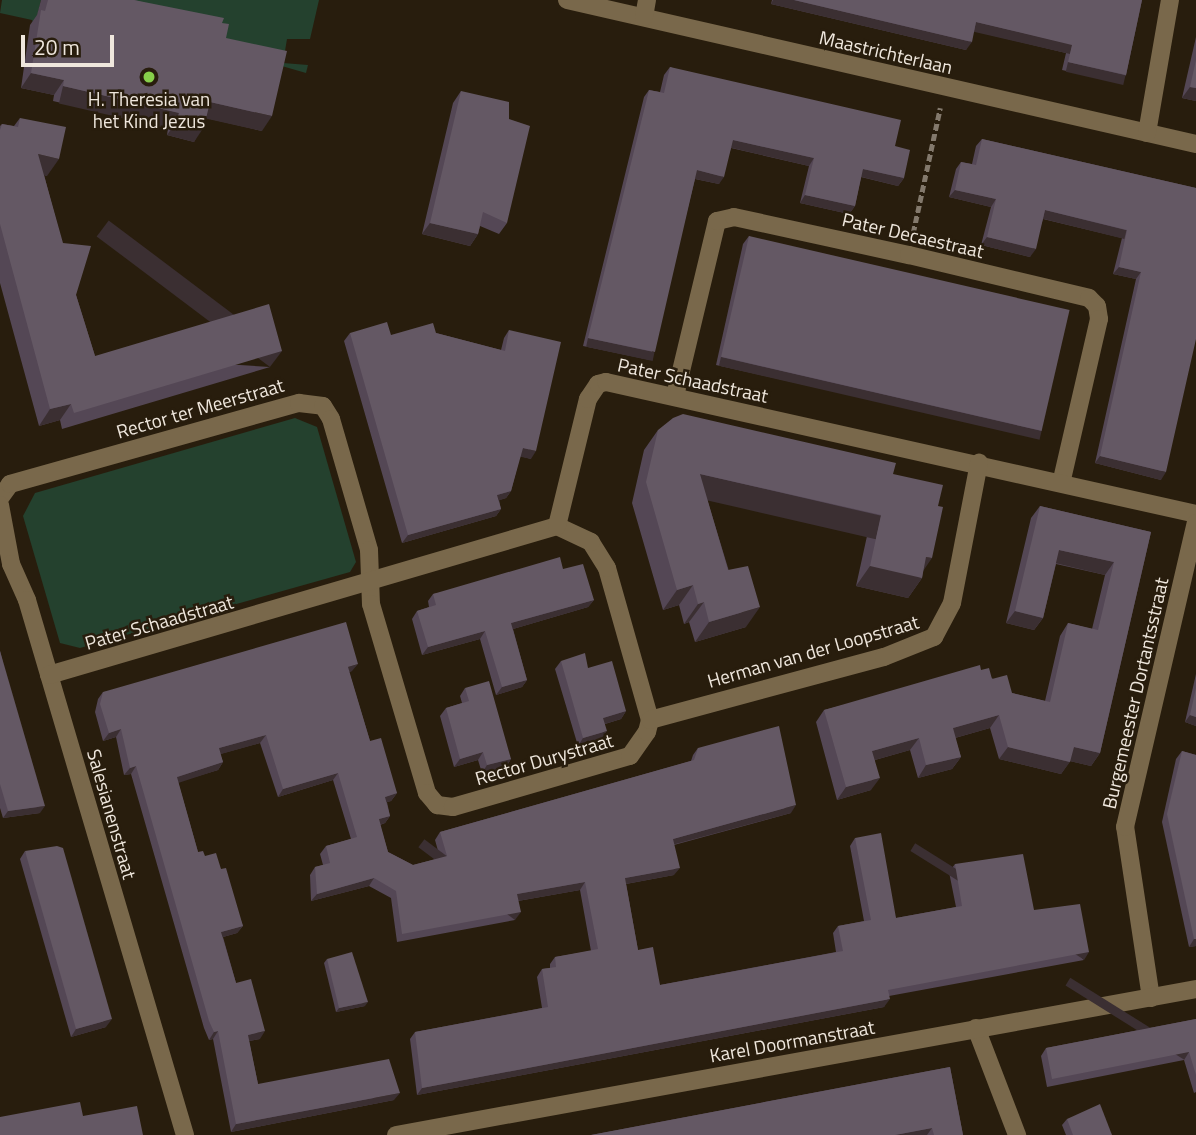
<!DOCTYPE html>
<html>
<head>
<meta charset="utf-8">
<style>
  body { margin:0 }
  #map { position:relative; width:1196px; height:1135px; overflow:hidden; background:#281d0d; font-family:"Titillium Web",sans-serif }
  div>[style] { position:absolute }
  .green>* { inset:0; background:#24412e }
  .path>* { height:4.5px; margin-top:-2.25px; transform-origin:0; background:repeating-linear-gradient(90deg,#83796c 0 7px,transparent 0 10.5px) }
  .minor>* { height:18px; margin:-9px; padding:0 9px; transform-origin:9px; border-radius:9px; background:#79684b }
  .wall>* { inset:0; background:#544755 }
  .shaded-wall>* { inset:0; background:#3b2f32; transform-origin:0 0 }
  .building>* { inset:0; background:#645864; transform-origin:0 0 }
  .dots>* { width:19px; height:19px; translate:-50% -50%; box-sizing:border-box; border:4px solid #281d0d; border-radius:50% }
  span { translate:-50% -50%; white-space:nowrap; text-align:center; line-height:1.15; -webkit-text-stroke:5px #281d0d; paint-order:stroke }
  .street-label { font-size:19px; color:#efe7dd }
  .poi-label { font-size:19px; color:#efe7dd }
  .scale { position:absolute; left:21px; top:35px; width:93px; height:32px; box-sizing:border-box; border:4px solid #efe7dd; border-top:0; padding-left:9px; font-size:21px; line-height:24px; white-space:nowrap; color:#efe7dd; -webkit-text-stroke:5px #281d0d; paint-order:stroke }
</style>
</head>
<body>
<div id="map">
  <div class="green">
    <i style="clip-path:polygon(2px 0,41px 0,35px 26px,32px 20px,0 13px)"></i>
    <i style="clip-path:polygon(51px 0,319px 0,310px 39px,287px 39px,283px 63px,308px 65px,306px 73px)"></i>
    <i style="clip-path:polygon(295px 418px,317px 427px,356px 562px,350px 572px,80px 648px,60px 643px,23px 516px,35px 493px)"></i>
  </div>
  <div class="path">
    <i style="left:913px;top:233px;width:128px;rotate:-77.8deg"></i>
  </div>
  <div class="minor">
    <i style="left:567px;top:0;width:645px;rotate:12.89deg"></i>
    <i style="left:644px;top:17px;width:17px;rotate:-80deg"></i>
    <i style="left:1147px;top:133px;width:135px;rotate:-80.2deg"></i>
    <i style="left:675px;top:396px;width:180px;rotate:-76.5deg"></i>
    <i style="left:717px;top:221px;width:17px;rotate:-13deg"></i>
    <i style="left:734px;top:217px;width:179px;rotate:12.3deg"></i>
    <i style="left:909px;top:255px;width:185px;rotate:13.4deg"></i>
    <i style="left:1089px;top:298px;width:11px;rotate:45deg"></i>
    <i style="left:1097px;top:306px;width:13px;rotate:81deg"></i>
    <i style="left:1099px;top:319px;width:168px;rotate:103deg"></i>
    <i style="left:0;top:498px;width:17px;rotate:-54deg"></i>
    <i style="left:10px;top:484px;width:300px;rotate:-15.7deg"></i>
    <i style="left:299px;top:403px;width:24px;rotate:7deg"></i>
    <i style="left:323px;top:406px;width:15px;rotate:58deg"></i>
    <i style="left:331px;top:419px;width:136px;rotate:73.8deg"></i>
    <i style="left:369px;top:550px;width:54px;rotate:87.9deg"></i>
    <i style="left:371px;top:604px;width:197px;rotate:73.5deg"></i>
    <i style="left:427px;top:793px;width:16px;rotate:50deg"></i>
    <i style="left:437px;top:805px;width:16px;rotate:7deg"></i>
    <i style="left:453px;top:807px;width:184px;rotate:-16.1deg"></i>
    <i style="left:630px;top:756px;width:29px;rotate:-55deg"></i>
    <i style="left:647px;top:732px;width:12px;rotate:-76deg"></i>
    <i style="left:650px;top:720px;width:158px;rotate:-105.8deg"></i>
    <i style="left:607px;top:568px;width:31px;rotate:-122deg"></i>
    <i style="left:591px;top:542px;width:38px;rotate:-155deg"></i>
    <i style="left:0;top:505px;width:60px;rotate:79.4deg"></i>
    <i style="left:11px;top:564px;width:39px;rotate:66deg"></i>
    <i style="left:27px;top:600px;width:558px;rotate:73.55deg"></i>
    <i style="left:49px;top:675px;width:529px;rotate:-16.35deg"></i>
    <i style="left:557px;top:526px;width:131px;rotate:-76.3deg"></i>
    <i style="left:588px;top:399px;width:18px;rotate:-56deg"></i>
    <i style="left:598px;top:384px;width:8px;rotate:-14deg"></i>
    <i style="left:606px;top:382px;width:605px;rotate:12.61deg"></i>
    <i style="left:650px;top:720px;width:242px;rotate:-15.1deg"></i>
    <i style="left:884px;top:657px;width:54px;rotate:-21.8deg"></i>
    <i style="left:934px;top:637px;width:38px;rotate:-62deg"></i>
    <i style="left:952px;top:603px;width:143px;rotate:-79.1deg"></i>
    <i style="left:1151px;top:998px;width:173px;rotate:-98.6deg"></i>
    <i style="left:1125px;top:827px;width:312px;rotate:-76.9deg"></i>
    <i style="left:976px;top:1028px;width:115px;rotate:69deg"></i>
    <i style="left:396px;top:1135px;width:813px;rotate:-10.34deg"></i>
  </div>
  <div class="wall">
    <i style="clip-path:polygon(41px 0,134px 0,222px 23px,226px 38px,262px 131px,206px 118px,194px 142px,167px 135px,168px 128px,53px 101px,54px 95px,21px 88px,30px 25px,37px 15px)"></i>
    <i style="clip-path:polygon(772px 0,1142px 0,1126px 75px,1120px 83px,1062px 70px,1066px 53px,974px 31px,966px 50px,771px 4px)"></i>
    <i style="clip-path:polygon(1196px 37px,1196px 101px,1182px 98px)"></i>
    <i style="clip-path:polygon(670px 67px,895px 146px,904px 178px,898px 186px,861px 177px,855px 206px,849px 214px,800px 203px,809px 166px,731px 148px,719px 184px,695px 179px,650px 360px,583px 346px,644px 97px,649px 90px,660px 92px,664px 75px)"></i>
    <i style="clip-path:polygon(461px 91px,507px 223px,499px 234px,480px 226px,478px 234px,470px 246px,422px 234px,453px 103px)"></i>
    <i style="clip-path:polygon(20px 118px,47px 176px,44px 175px,76px 295px,95px 356px,270px 367px,62px 429px,60px 420px,39px 426px,0 283px,0 126px,2px 124px,14px 126px)"></i>
    <i style="clip-path:polygon(982px 139px,1196px 188px,1161px 480px,1095px 463px,1136px 279px,1113px 274px,1122px 238px,1043px 219px,1030px 257px,981px 245px,991px 207px,949px 197px,956px 169px,961px 162px,972px 164px,976px 146px)"></i>
    <i style="clip-path:polygon(749px 236px,1042px 430px,1036px 437px,716px 365px,743px 244px)"></i>
    <i style="clip-path:polygon(509px 330px,531px 459px,520px 456px,511px 491px,506px 498px,499px 500px,501px 509px,496px 516px,402px 543px,344px 341px,350px 333px,391px 335px,436px 333px,501px 350px,504px 338px)"></i>
    <i style="clip-path:polygon(658px 430px,893px 474px,923px 570px,922px 578px,908px 598px,856px 586px,867px 536px,707px 499px,746px 627px,695px 642px,689px 622px,684px 624px,679px 605px,663px 610px,632px 503px,644px 450px)"></i>
    <i style="clip-path:polygon(1040px 506px,1151px 532px,1100px 753px,1091px 766px,1070px 761px,1061px 774px,999px 759px,990px 728px,955px 738px,961px 757px,952px 769px,918px 778px,910px 750px,875px 760px,871px 790px,837px 800px,816px 722px,824px 710px,981px 670px,1012px 693px,1045px 701px,1060px 636px,1068px 623px,1092px 629px,1105px 575px,1056px 564px,1043px 618px,1034px 630px,1006px 623px,1031px 518px)"></i>
    <i style="clip-path:polygon(563px 569px,594px 600px,588px 607px,513px 629px,527px 680px,522px 687px,496px 695px,480px 639px,422px 655px,412px 619px,417px 611px,429px 607px,428px 601px,433px 594px)"></i>
    <i style="clip-path:polygon(0 651px,40px 813px,3px 818px,0 808px)"></i>
    <i style="clip-path:polygon(561px 661px,626px 711px,621px 719px,605px 724px,601px 739px,578px 746px,555px 669px)"></i>
    <i style="clip-path:polygon(352px 671px,349px 672px,370px 741px,397px 793px,391px 801px,387px 802px,390px 816px,385px 823px,380px 825px,388px 852px,413px 865px,440px 858px,435px 840px,440px 832px,691px 761px,693px 755px,698px 748px,791px 813px,674px 845px,674px 875px,626px 884px,638px 950px,660px 985px,836px 952px,833px 933px,838px 926px,864px 921px,850px 846px,855px 838px,896px 918px,956px 907px,949px 872px,955px 864px,1034px 910px,1084px 960px,889px 996px,884px 1007px,417px 1095px,410px 1039px,415px 1032px,542px 1008px,537px 977px,542px 969px,550px 968px,550px 964px,555px 957px,591px 951px,580px 890px,518px 901px,515px 920px,397px 942px,391px 898px,369px 886px,311px 901px,310px 875px,315px 867px,323px 865px,320px 854px,326px 846px,351px 839px,333px 780px,278px 797px,260px 743px,220px 754px,223px 762px,218px 770px,178px 782px,198px 852px,221px 869px,243px 926px,237px 933px,223px 937px,236px 983px,260px 1039px,249px 1041px,258px 1084px,394px 1100px,231px 1132px,213px 1039px,209px 1040px,204px 1028px,131px 774px,124px 775px,116px 737px,103px 741px,95px 712px,98px 699px,103px 692px)"></i>
    <i style="clip-path:polygon(1196px 674px,1196px 726px,1185px 722px)"></i>
    <i style="clip-path:polygon(465px 688px,511px 759px,506px 767px,482px 773px,478px 760px,454px 767px,440px 716px,446px 708px,462px 703px,460px 696px)"></i>
    <i style="clip-path:polygon(1182px 751px,1196px 755px,1196px 946px,1189px 947px,1162px 822px,1176px 759px)"></i>
    <i style="clip-path:polygon(25px 851px,106px 1027px,71px 1037px,20px 859px)"></i>
    <i style="clip-path:polygon(327px 959px,365px 1006px,336px 1012px,324px 963px)"></i>
    <i style="clip-path:polygon(1196px 1019px,1196px 1092px,1194px 1093px,1184px 1060px,1047px 1087px,1041px 1056px,1046px 1048px)"></i>
    <i style="clip-path:polygon(950px 1067px,963px 1135px,591px 1135px)"></i>
    <i style="clip-path:polygon(1067px 1119px,1112px 1135px,1066px 1135px,1062px 1125px)"></i>
  </div>
  <div class="shaded-wall">
    <i style="clip-path:polygon(773px 0,794px 0,972px 42px,966px 50px,771px 4px)"></i>
    <i style="left:976px;top:22px;width:99px;height:10px;rotate:13deg"></i>
    <i style="left:1068px;top:62px;width:59px;height:10px;rotate:13deg"></i>
    <i style="clip-path:polygon(31px 73px,64px 80px,54px 95px,21px 88px)"></i>
    <i style="left:63px;top:86px;width:119px;height:18px;rotate:13deg"></i>
    <i style="clip-path:polygon(1190px 87px,1196px 88px,1196px 101px,1182px 98px)"></i>
    <i style="clip-path:polygon(210px 102px,272px 116px,262px 131px,199px 117px)"></i>
    <i style="clip-path:polygon(177px 121px,204px 127px,194px 142px,167px 135px)"></i>
    <i style="clip-path:polygon(733px 140px,814px 158px,809px 166px,728px 147px)"></i>
    <i style="clip-path:polygon(38px 154px,59px 159px,47px 176px,27px 171px)"></i>
    <i style="clip-path:polygon(863px 169px,904px 178px,898px 186px,858px 176px)"></i>
    <i style="clip-path:polygon(697px 170px,724px 177px,719px 184px,691px 178px)"></i>
    <i style="clip-path:polygon(955px 190px,996px 199px,991px 207px,949px 197px)"></i>
    <i style="clip-path:polygon(805px 195px,855px 206px,849px 214px,800px 203px)"></i>
    <i style="left:1045px;top:210px;width:84px;height:9px;rotate:14deg"></i>
    <i style="clip-path:polygon(430px 223px,478px 234px,470px 246px,422px 234px)"></i>
    <i style="clip-path:polygon(987px 237px,1036px 249px,1030px 257px,981px 245px)"></i>
    <i style="clip-path:polygon(1119px 267px,1141px 272px,1136px 279px,1113px 274px)"></i>
    <i style="left:588px;top:338px;width:68px;height:9px;rotate:12deg"></i>
    <i style="left:282px;top:351px;width:20px;height:217px;rotate:127deg"></i>
    <i style="left:721px;top:357px;width:329px;height:9px;rotate:13deg"></i>
    <i style="clip-path:polygon(71px 404px,60px 420px,39px 426px,50px 409px)"></i>
    <i style="clip-path:polygon(523px 448px,536px 451px,531px 459px,517px 456px)"></i>
    <i style="clip-path:polygon(1100px 456px,1166px 472px,1161px 480px,1095px 463px)"></i>
    <i style="left:700px;top:474px;width:186px;height:24px;rotate:13deg"></i>
    <i style="clip-path:polygon(511px 491px,506px 498px,492px 503px,497px 495px)"></i>
    <i style="clip-path:polygon(501px 509px,496px 516px,402px 543px,408px 535px)"></i>
    <i style="clip-path:polygon(1059px 550px,1114px 562px,1105px 575px,1051px 562px)"></i>
    <i style="clip-path:polygon(926px 557px,932px 558px,919px 577px,922px 578px,908px 598px,856px 586px,870px 566px)"></i>
    <i style="clip-path:polygon(693px 585px,679px 605px,663px 610px,677px 590px)"></i>
    <i style="clip-path:polygon(594px 600px,588px 607px,506px 631px,511px 623px)"></i>
    <i style="clip-path:polygon(704px 602px,689px 622px,684px 624px,698px 604px)"></i>
    <i style="clip-path:polygon(760px 607px,746px 627px,695px 642px,709px 622px)"></i>
    <i style="clip-path:polygon(1015px 611px,1043px 618px,1034px 630px,1006px 623px)"></i>
    <i style="clip-path:polygon(485px 631px,480px 639px,422px 655px,428px 647px)"></i>
    <i style="clip-path:polygon(358px 664px,352px 671px,342px 675px,348px 667px)"></i>
    <i style="clip-path:polygon(527px 680px,522px 687px,496px 695px,502px 687px)"></i>
    <i style="clip-path:polygon(626px 711px,621px 719px,598px 726px,603px 718px)"></i>
    <i style="clip-path:polygon(999px 715px,990px 728px,944px 741px,953px 728px)"></i>
    <i style="clip-path:polygon(1190px 715px,1196px 717px,1196px 726px,1185px 722px)"></i>
    <i style="clip-path:polygon(121px 729px,116px 737px,103px 741px,109px 733px)"></i>
    <i style="clip-path:polygon(607px 731px,601px 739px,578px 746px,583px 738px)"></i>
    <i style="clip-path:polygon(266px 735px,260px 743px,214px 756px,219px 748px)"></i>
    <i style="clip-path:polygon(919px 738px,910px 750px,864px 763px,872px 751px)"></i>
    <i style="clip-path:polygon(1008px 747px,1070px 762px,1061px 774px,999px 759px)"></i>
    <i style="clip-path:polygon(1074px 747px,1100px 753px,1091px 766px,1065px 760px)"></i>
    <i style="clip-path:polygon(483px 752px,478px 760px,454px 767px,460px 759px)"></i>
    <i style="clip-path:polygon(961px 757px,952px 769px,918px 778px,926px 765px)"></i>
    <i style="clip-path:polygon(511px 759px,506px 767px,482px 773px,487px 765px)"></i>
    <i style="clip-path:polygon(223px 762px,218px 770px,172px 785px,177px 777px)"></i>
    <i style="clip-path:polygon(136px 766px,131px 774px,124px 775px,130px 768px)"></i>
    <i style="clip-path:polygon(338px 773px,333px 780px,278px 797px,283px 789px)"></i>
    <i style="clip-path:polygon(880px 778px,871px 790px,837px 800px,846px 787px)"></i>
    <i style="clip-path:polygon(397px 793px,391px 801px,380px 804px,385px 797px)"></i>
    <i style="clip-path:polygon(796px 805px,791px 813px,668px 846px,673px 839px)"></i>
    <i style="clip-path:polygon(45px 806px,40px 813px,3px 818px,8px 811px)"></i>
    <i style="clip-path:polygon(390px 816px,385px 823px,373px 827px,379px 819px)"></i>
    <i style="clip-path:polygon(680px 868px,674px 875px,620px 885px,625px 878px)"></i>
    <i style="clip-path:polygon(374px 878px,369px 886px,311px 901px,317px 894px)"></i>
    <i style="clip-path:polygon(585px 882px,580px 890px,512px 902px,517px 894px)"></i>
    <i style="left:521px;top:912px;width:10px;height:121px;rotate:127deg"></i>
    <i style="clip-path:polygon(243px 926px,237px 933px,216px 939px,221px 932px)"></i>
    <i style="clip-path:polygon(1194px 939px,1196px 939px,1196px 946px,1189px 947px)"></i>
    <i style="left:1089px;top:952px;width:9px;height:205px;rotate:122deg"></i>
    <i style="clip-path:polygon(890px 999px,884px 1007px,417px 1095px,422px 1088px)"></i>
    <i style="clip-path:polygon(368px 1002px,365px 1006px,336px 1012px,339px 1008px)"></i>
    <i style="clip-path:polygon(112px 1019px,106px 1027px,71px 1037px,76px 1029px)"></i>
    <i style="clip-path:polygon(218px 1031px,213px 1039px,209px 1040px,214px 1032px)"></i>
    <i style="clip-path:polygon(265px 1031px,260px 1039px,243px 1042px,248px 1035px)"></i>
    <i style="left:1189px;top:1052px;width:9px;height:140px;rotate:122deg"></i>
    <i style="clip-path:polygon(400px 1093px,394px 1100px,231px 1132px,236px 1124px)"></i>
    <i style="clip-path:polygon(932px 1128px,927px 1135px,895px 1135px)"></i>
  </div>
  <div class="building">
    <i style="clip-path:polygon(48px 0,134px 0,224px 18px,222px 23px,229px 24px,226px 38px,287px 51px,272px 116px,210px 102px,204px 127px,177px 121px,179px 113px,63px 86px,64px 80px,31px 73px,41px 10px,45px 11px)"></i>
    <i style="clip-path:polygon(794px 0,1142px 0,1126px 75px,1068px 62px,1072px 45px,976px 22px,972px 42px)"></i>
    <i style="clip-path:polygon(1196px 60px,1196px 88px,1190px 87px)"></i>
    <i style="clip-path:polygon(670px 67px,901px 120px,895px 146px,910px 150px,904px 178px,863px 169px,855px 206px,805px 195px,814px 158px,733px 140px,724px 177px,697px 170px,655px 352px,588px 338px,649px 90px,664px 93px)"></i>
    <i style="clip-path:polygon(461px 91px,509px 102px,509px 119px,530px 126px,507px 223px,483px 212px,478px 234px,430px 223px)"></i>
    <i style="clip-path:polygon(20px 118px,66px 127px,59px 159px,38px 154px,63px 243px,91px 246px,76px 295px,95px 356px,269px 304px,282px 351px,74px 413px,71px 404px,50px 409px,0 224px,0 130px,2px 124px,18px 127px)"></i>
    <i style="clip-path:polygon(982px 139px,1196px 188px,1196px 339px,1166px 472px,1100px 456px,1141px 272px,1119px 267px,1127px 230px,1045px 210px,1036px 249px,987px 237px,996px 199px,955px 190px,961px 162px,976px 165px)"></i>
    <i style="left:749px;top:236px;width:329px;height:124px;rotate:13deg"></i>
    <i style="clip-path:polygon(387px 322px,391px 335px,433px 323px,436px 333px,505px 351px,509px 330px,561px 342px,536px 451px,523px 448px,511px 491px,497px 495px,501px 509px,408px 535px,350px 333px)"></i>
    <i style="clip-path:polygon(683px 414px,896px 463px,893px 474px,943px 485px,938px 506px,943px 507px,932px 558px,926px 557px,922px 578px,870px 566px,881px 515px,700px 474px,728px 570px,748px 566px,760px 607px,709px 622px,704px 602px,698px 604px,693px 585px,677px 590px,646px 482px,658px 430px,673px 418px)"></i>
    <i style="clip-path:polygon(1040px 506px,1151px 532px,1100px 753px,1074px 747px,1070px 762px,1008px 747px,999px 715px,953px 728px,961px 757px,926px 765px,919px 738px,872px 751px,880px 778px,846px 787px,824px 710px,980px 665px,981px 670px,989px 668px,992px 679px,1007px 675px,1012px 693px,1050px 702px,1068px 623px,1098px 630px,1114px 562px,1059px 550px,1043px 618px,1015px 611px)"></i>
    <i style="clip-path:polygon(560px 557px,563px 569px,583px 564px,594px 600px,511px 623px,527px 680px,502px 687px,485px 631px,428px 647px,417px 611px,436px 605px,433px 594px)"></i>
    <i style="clip-path:polygon(346px 622px,358px 664px,348px 667px,370px 741px,381px 738px,397px 793px,385px 797px,390px 816px,379px 819px,388px 852px,413px 865px,447px 856px,440px 832px,694px 760px,698px 748px,779px 726px,796px 805px,673px 839px,680px 868px,625px 878px,638px 950px,653px 947px,660px 985px,843px 951px,838px 926px,871px 920px,855px 838px,881px 833px,896px 918px,962px 906px,955px 864px,1023px 854px,1034px 910px,1080px 904px,1089px 952px,888px 990px,890px 999px,422px 1088px,415px 1032px,548px 1007px,542px 969px,556px 967px,555px 957px,598px 949px,585px 882px,517px 894px,521px 912px,402px 934px,396px 891px,374px 878px,317px 894px,315px 867px,330px 863px,326px 846px,357px 837px,338px 773px,283px 789px,266px 735px,219px 748px,223px 762px,177px 777px,198px 852px,203px 851px,205px 856px,216px 853px,221px 869px,226px 868px,243px 926px,221px 932px,236px 983px,251px 979px,265px 1031px,248px 1035px,258px 1084px,389px 1059px,400px 1093px,236px 1124px,218px 1031px,214px 1032px,209px 1021px,136px 766px,130px 768px,121px 729px,109px 733px,100px 704px,103px 692px)"></i>
    <i style="clip-path:polygon(0 651px,45px 806px,8px 811px,0 784px)"></i>
    <i style="clip-path:polygon(585px 653px,588px 668px,612px 661px,626px 711px,603px 718px,607px 731px,583px 738px,561px 661px)"></i>
    <i style="clip-path:polygon(489px 681px,511px 759px,487px 765px,483px 752px,460px 759px,446px 708px,469px 701px,465px 688px)"></i>
    <i style="clip-path:polygon(1196px 688px,1196px 717px,1190px 715px)"></i>
    <i style="clip-path:polygon(1182px 751px,1196px 755px,1196px 939px,1194px 939px,1167px 814px)"></i>
    <i style="clip-path:polygon(57px 846px,63px 848px,112px 1019px,76px 1029px,25px 851px)"></i>
    <i style="clip-path:polygon(352px 952px,368px 1002px,339px 1008px,327px 959px)"></i>
    <i style="clip-path:polygon(1196px 1019px,1196px 1075px,1189px 1052px,1052px 1079px,1046px 1048px)"></i>
    <i style="clip-path:polygon(950px 1067px,963px 1135px,934px 1135px,932px 1128px,895px 1135px,591px 1135px)"></i>
    <i style="clip-path:polygon(80px 1102px,83px 1116px,137px 1106px,143px 1135px,0 1135px,0 1117px)"></i>
    <i style="clip-path:polygon(1100px 1104px,1112px 1135px,1073px 1135px,1067px 1119px)"></i>
  </div>
  <div class="dots">
    <i style="left:149px;top:77px;background:#87cf4a"></i>
  </div>
  <div class="street-label">
    <span style="left:886px;top:52px;rotate:13deg">Maastrichterlaan</span>
    <span style="left:913px;top:235px;rotate:13deg">Pater Decaestraat</span>
    <span style="left:693px;top:380px;rotate:12deg">Pater Schaadstraat</span>
    <span style="left:200px;top:408px;rotate:-16deg">Rector ter Meerstraat</span>
    <span style="left:159px;top:622px;rotate:-16deg">Pater Schaadstraat</span>
    <span style="left:813px;top:651px;rotate:-16deg">Herman van der Loopstraat</span>
    <span style="left:1135px;top:693px;rotate:-77deg">Burgemeester Dortantsstraat</span>
    <span style="left:544px;top:759px;rotate:-16deg">Rector Durystraat</span>
    <span style="left:112px;top:814px;rotate:74deg">Salesianenstraat</span>
    <span style="left:792px;top:1041px;rotate:-10deg">Karel Doormanstraat</span>
  </div>
  <div class="poi-label">
    <span style="left:149px;top:110px">H. Theresia van<br>het Kind Jezus</span>
  </div>
  <div class="scale">20 m</div>
</div>
</body>
</html>
